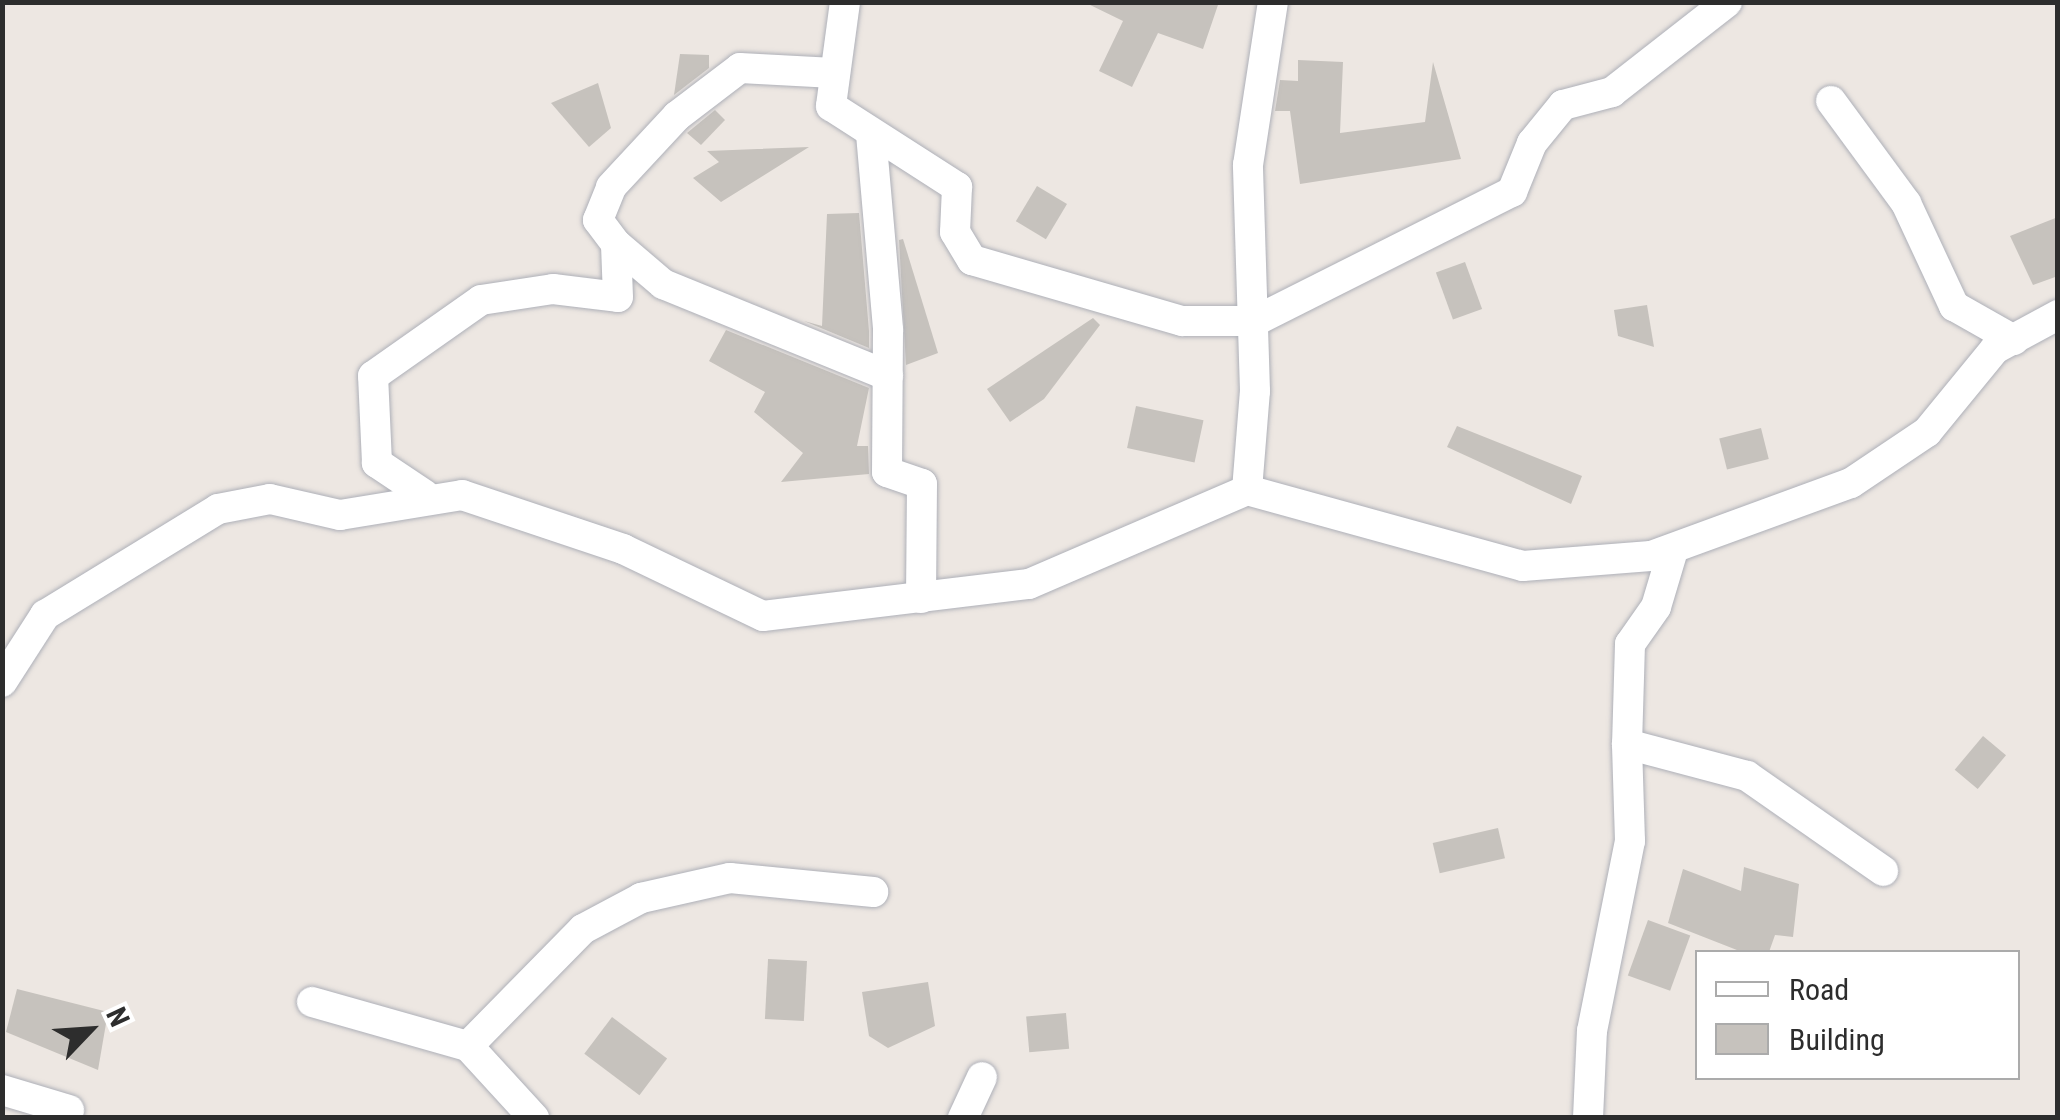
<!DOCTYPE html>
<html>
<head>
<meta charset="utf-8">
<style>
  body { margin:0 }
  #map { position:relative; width:2060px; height:1120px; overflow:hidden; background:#ede7e2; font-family:"Roboto Condensed",sans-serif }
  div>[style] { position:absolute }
  .building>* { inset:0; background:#c6c2bd; transform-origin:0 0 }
  .roads { filter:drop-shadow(0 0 2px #aeb0b8) drop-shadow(0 0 2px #aeb0b8) }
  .street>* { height:30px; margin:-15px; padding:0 15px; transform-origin:15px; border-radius:15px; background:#fff }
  span { translate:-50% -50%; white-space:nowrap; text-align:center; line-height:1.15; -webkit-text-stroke:8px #fff; paint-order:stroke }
  .frame { position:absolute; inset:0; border:5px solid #2d2d2d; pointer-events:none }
  .legend { position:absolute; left:1695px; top:950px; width:325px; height:130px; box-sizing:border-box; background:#fff; border:2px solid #ababab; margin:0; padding:12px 18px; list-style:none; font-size:30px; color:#2d2d2d }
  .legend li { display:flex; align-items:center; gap:20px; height:50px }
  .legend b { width:50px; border:2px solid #ababab }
  .north { position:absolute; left:40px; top:980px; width:100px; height:100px; -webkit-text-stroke:8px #fff; paint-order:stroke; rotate:65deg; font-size:28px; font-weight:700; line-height:40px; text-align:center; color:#2d2d2d }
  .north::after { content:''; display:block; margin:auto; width:35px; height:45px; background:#2d2d2d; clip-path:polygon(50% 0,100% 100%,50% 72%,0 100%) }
</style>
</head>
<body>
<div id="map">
  <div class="building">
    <i style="clip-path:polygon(1084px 2px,1219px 2px,1203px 49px,1158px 33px,1132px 87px,1099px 71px,1123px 21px)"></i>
    <i style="clip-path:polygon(680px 54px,709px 55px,709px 68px,674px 95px)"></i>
    <i style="clip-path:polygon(1298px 60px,1343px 62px,1340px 133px,1425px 122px,1433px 62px,1461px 159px,1300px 184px,1290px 111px,1275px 111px,1280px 80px,1298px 81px)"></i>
    <i style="clip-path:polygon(598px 83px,611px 128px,589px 147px,551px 103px)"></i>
    <i style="clip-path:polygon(715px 110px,725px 120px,701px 145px,687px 133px)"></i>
    <i style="clip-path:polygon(809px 147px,721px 202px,693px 178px,719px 162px,707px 151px)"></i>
    <i style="left:1037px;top:186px;width:35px;height:41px;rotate:31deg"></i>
    <i style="clip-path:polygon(859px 213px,869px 331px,869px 348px,804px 321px,822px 326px,827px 214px)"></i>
    <i style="clip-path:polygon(2058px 217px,2058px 276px,2033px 285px,2010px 236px)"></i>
    <i style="clip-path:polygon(903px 239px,938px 353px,906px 365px,899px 240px)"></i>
    <i style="left:1465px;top:262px;width:50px;height:31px;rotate:70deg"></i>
    <i style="clip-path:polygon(1647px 305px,1654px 347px,1618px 336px,1614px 310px)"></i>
    <i style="clip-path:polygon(1093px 318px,1100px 325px,1044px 399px,1010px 422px,987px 389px)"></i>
    <i style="clip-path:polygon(726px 330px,869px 388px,857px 446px,868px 446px,869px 474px,781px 482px,803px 453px,754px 412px,765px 392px,709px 361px)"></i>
    <i style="left:1136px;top:406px;width:69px;height:43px;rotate:12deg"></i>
    <i style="clip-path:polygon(1457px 426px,1582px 476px,1571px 504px,1447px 447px)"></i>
    <i style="left:1761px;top:428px;width:32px;height:43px;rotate:76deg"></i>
    <i style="left:1983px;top:736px;width:30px;height:44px;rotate:40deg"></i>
    <i style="left:1498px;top:828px;width:31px;height:67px;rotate:77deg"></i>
    <i style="clip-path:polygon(1744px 867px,1799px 884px,1793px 937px,1775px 935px,1769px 952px,1742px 952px,1668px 923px,1683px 869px,1741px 891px)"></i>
    <i style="left:1648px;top:920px;width:45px;height:59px;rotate:20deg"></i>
    <i style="left:807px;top:961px;width:60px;height:39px;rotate:93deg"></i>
    <i style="clip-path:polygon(928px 982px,935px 1026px,888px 1048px,869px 1036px,862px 992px)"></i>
    <i style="clip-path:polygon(17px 989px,108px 1012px,98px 1070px,6px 1032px)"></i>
    <i style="left:1066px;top:1013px;width:36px;height:40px;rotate:85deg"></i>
    <i style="left:612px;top:1017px;width:69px;height:46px;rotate:37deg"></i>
  </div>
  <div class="roads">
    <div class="street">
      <i style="left:845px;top:2px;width:105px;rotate:97.7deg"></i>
      <i style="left:831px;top:106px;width:150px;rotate:32.7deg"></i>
      <i style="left:957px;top:187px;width:45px;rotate:92.5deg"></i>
      <i style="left:955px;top:232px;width:33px;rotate:59deg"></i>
      <i style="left:972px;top:260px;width:219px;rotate:16.2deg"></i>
      <i style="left:1182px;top:321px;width:73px"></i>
      <i style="left:1255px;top:321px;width:288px;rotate:-26.7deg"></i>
      <i style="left:1512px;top:192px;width:53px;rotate:-67.8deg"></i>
      <i style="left:1532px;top:143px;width:49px;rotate:-50.8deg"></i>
      <i style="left:1563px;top:105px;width:51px;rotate:-14.9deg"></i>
      <i style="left:1612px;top:92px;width:146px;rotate:-38deg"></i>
      <i style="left:1831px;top:101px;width:127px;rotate:53.7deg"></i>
      <i style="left:1906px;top:203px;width:114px;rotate:65deg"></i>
      <i style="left:1954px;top:306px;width:69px;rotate:29.5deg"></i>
      <i style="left:871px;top:134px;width:197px;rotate:85deg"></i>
      <i style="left:888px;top:330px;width:142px;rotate:90.4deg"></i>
      <i style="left:887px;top:472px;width:37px;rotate:19deg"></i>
      <i style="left:922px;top:484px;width:114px;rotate:90.5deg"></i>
      <i style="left:616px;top:244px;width:62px;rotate:40.4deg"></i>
      <i style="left:663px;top:284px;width:243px;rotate:22.2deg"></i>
      <i style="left:1247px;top:490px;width:99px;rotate:-85.4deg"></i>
      <i style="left:1255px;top:391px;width:226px;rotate:-91.8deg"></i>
      <i style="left:1248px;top:165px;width:165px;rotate:-81.3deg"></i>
      <i style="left:425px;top:495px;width:58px;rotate:-146.3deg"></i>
      <i style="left:377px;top:463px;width:87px;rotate:-92.6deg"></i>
      <i style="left:373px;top:376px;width:132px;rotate:-35.1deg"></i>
      <i style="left:481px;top:300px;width:73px;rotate:-8.7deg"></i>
      <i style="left:553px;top:289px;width:65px;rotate:7deg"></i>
      <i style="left:618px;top:297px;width:53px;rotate:-92.2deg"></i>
      <i style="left:616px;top:244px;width:30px;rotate:-127deg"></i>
      <i style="left:598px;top:220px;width:35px;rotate:-68deg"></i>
      <i style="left:611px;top:187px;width:97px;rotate:-47.1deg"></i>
      <i style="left:677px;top:116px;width:79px;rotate:-37.3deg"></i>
      <i style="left:740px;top:68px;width:94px;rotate:3deg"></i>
      <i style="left:1673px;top:550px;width:59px;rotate:106.6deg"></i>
      <i style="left:1656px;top:607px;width:45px;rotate:125.1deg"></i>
      <i style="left:1630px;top:644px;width:100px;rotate:91.7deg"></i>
      <i style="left:1627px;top:744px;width:124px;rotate:14.9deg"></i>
      <i style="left:1747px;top:776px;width:166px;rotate:34.9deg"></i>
      <i style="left:2px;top:682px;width:80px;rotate:-57.3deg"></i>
      <i style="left:45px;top:615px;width:203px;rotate:-31.5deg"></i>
      <i style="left:218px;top:509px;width:53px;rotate:-10.9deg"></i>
      <i style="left:270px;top:499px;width:72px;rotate:12.9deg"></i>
      <i style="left:340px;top:515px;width:124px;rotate:-9.3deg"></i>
      <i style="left:462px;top:495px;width:170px;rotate:18.5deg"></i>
      <i style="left:623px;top:549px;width:155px;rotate:25.6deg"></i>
      <i style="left:763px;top:616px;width:268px;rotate:-6.9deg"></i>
      <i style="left:1029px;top:584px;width:237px;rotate:-23.3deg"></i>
      <i style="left:1247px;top:490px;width:286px;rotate:15.4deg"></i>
      <i style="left:1523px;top:566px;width:128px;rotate:-4.5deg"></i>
      <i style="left:1651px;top:556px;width:213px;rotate:-20.1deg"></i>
      <i style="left:1851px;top:483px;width:92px;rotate:-33.9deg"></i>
      <i style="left:1927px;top:432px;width:107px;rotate:-50.7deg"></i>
      <i style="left:1995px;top:349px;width:72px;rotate:-28.4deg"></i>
      <i style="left:312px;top:1002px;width:162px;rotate:15.8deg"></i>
      <i style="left:468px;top:1046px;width:98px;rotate:47.5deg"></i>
      <i style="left:468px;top:1046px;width:164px;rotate:-45.5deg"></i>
      <i style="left:583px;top:929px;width:66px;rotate:-28.1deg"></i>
      <i style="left:641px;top:898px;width:91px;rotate:-12.7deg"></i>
      <i style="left:730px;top:878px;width:144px;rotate:5.6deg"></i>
      <i style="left:2px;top:1090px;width:70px;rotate:16.6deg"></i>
      <i style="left:963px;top:1118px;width:45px;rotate:-65.1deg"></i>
      <i style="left:1588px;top:1118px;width:87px;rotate:-87.4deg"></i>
      <i style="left:1592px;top:1031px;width:194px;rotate:-78.7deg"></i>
      <i style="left:1630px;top:841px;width:97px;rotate:-91.8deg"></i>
    </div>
  </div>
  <div class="frame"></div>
  <ul class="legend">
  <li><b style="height:12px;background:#fff"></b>Road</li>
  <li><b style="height:28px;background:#c6c2bd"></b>Building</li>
  </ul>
  <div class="north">N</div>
</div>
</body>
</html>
